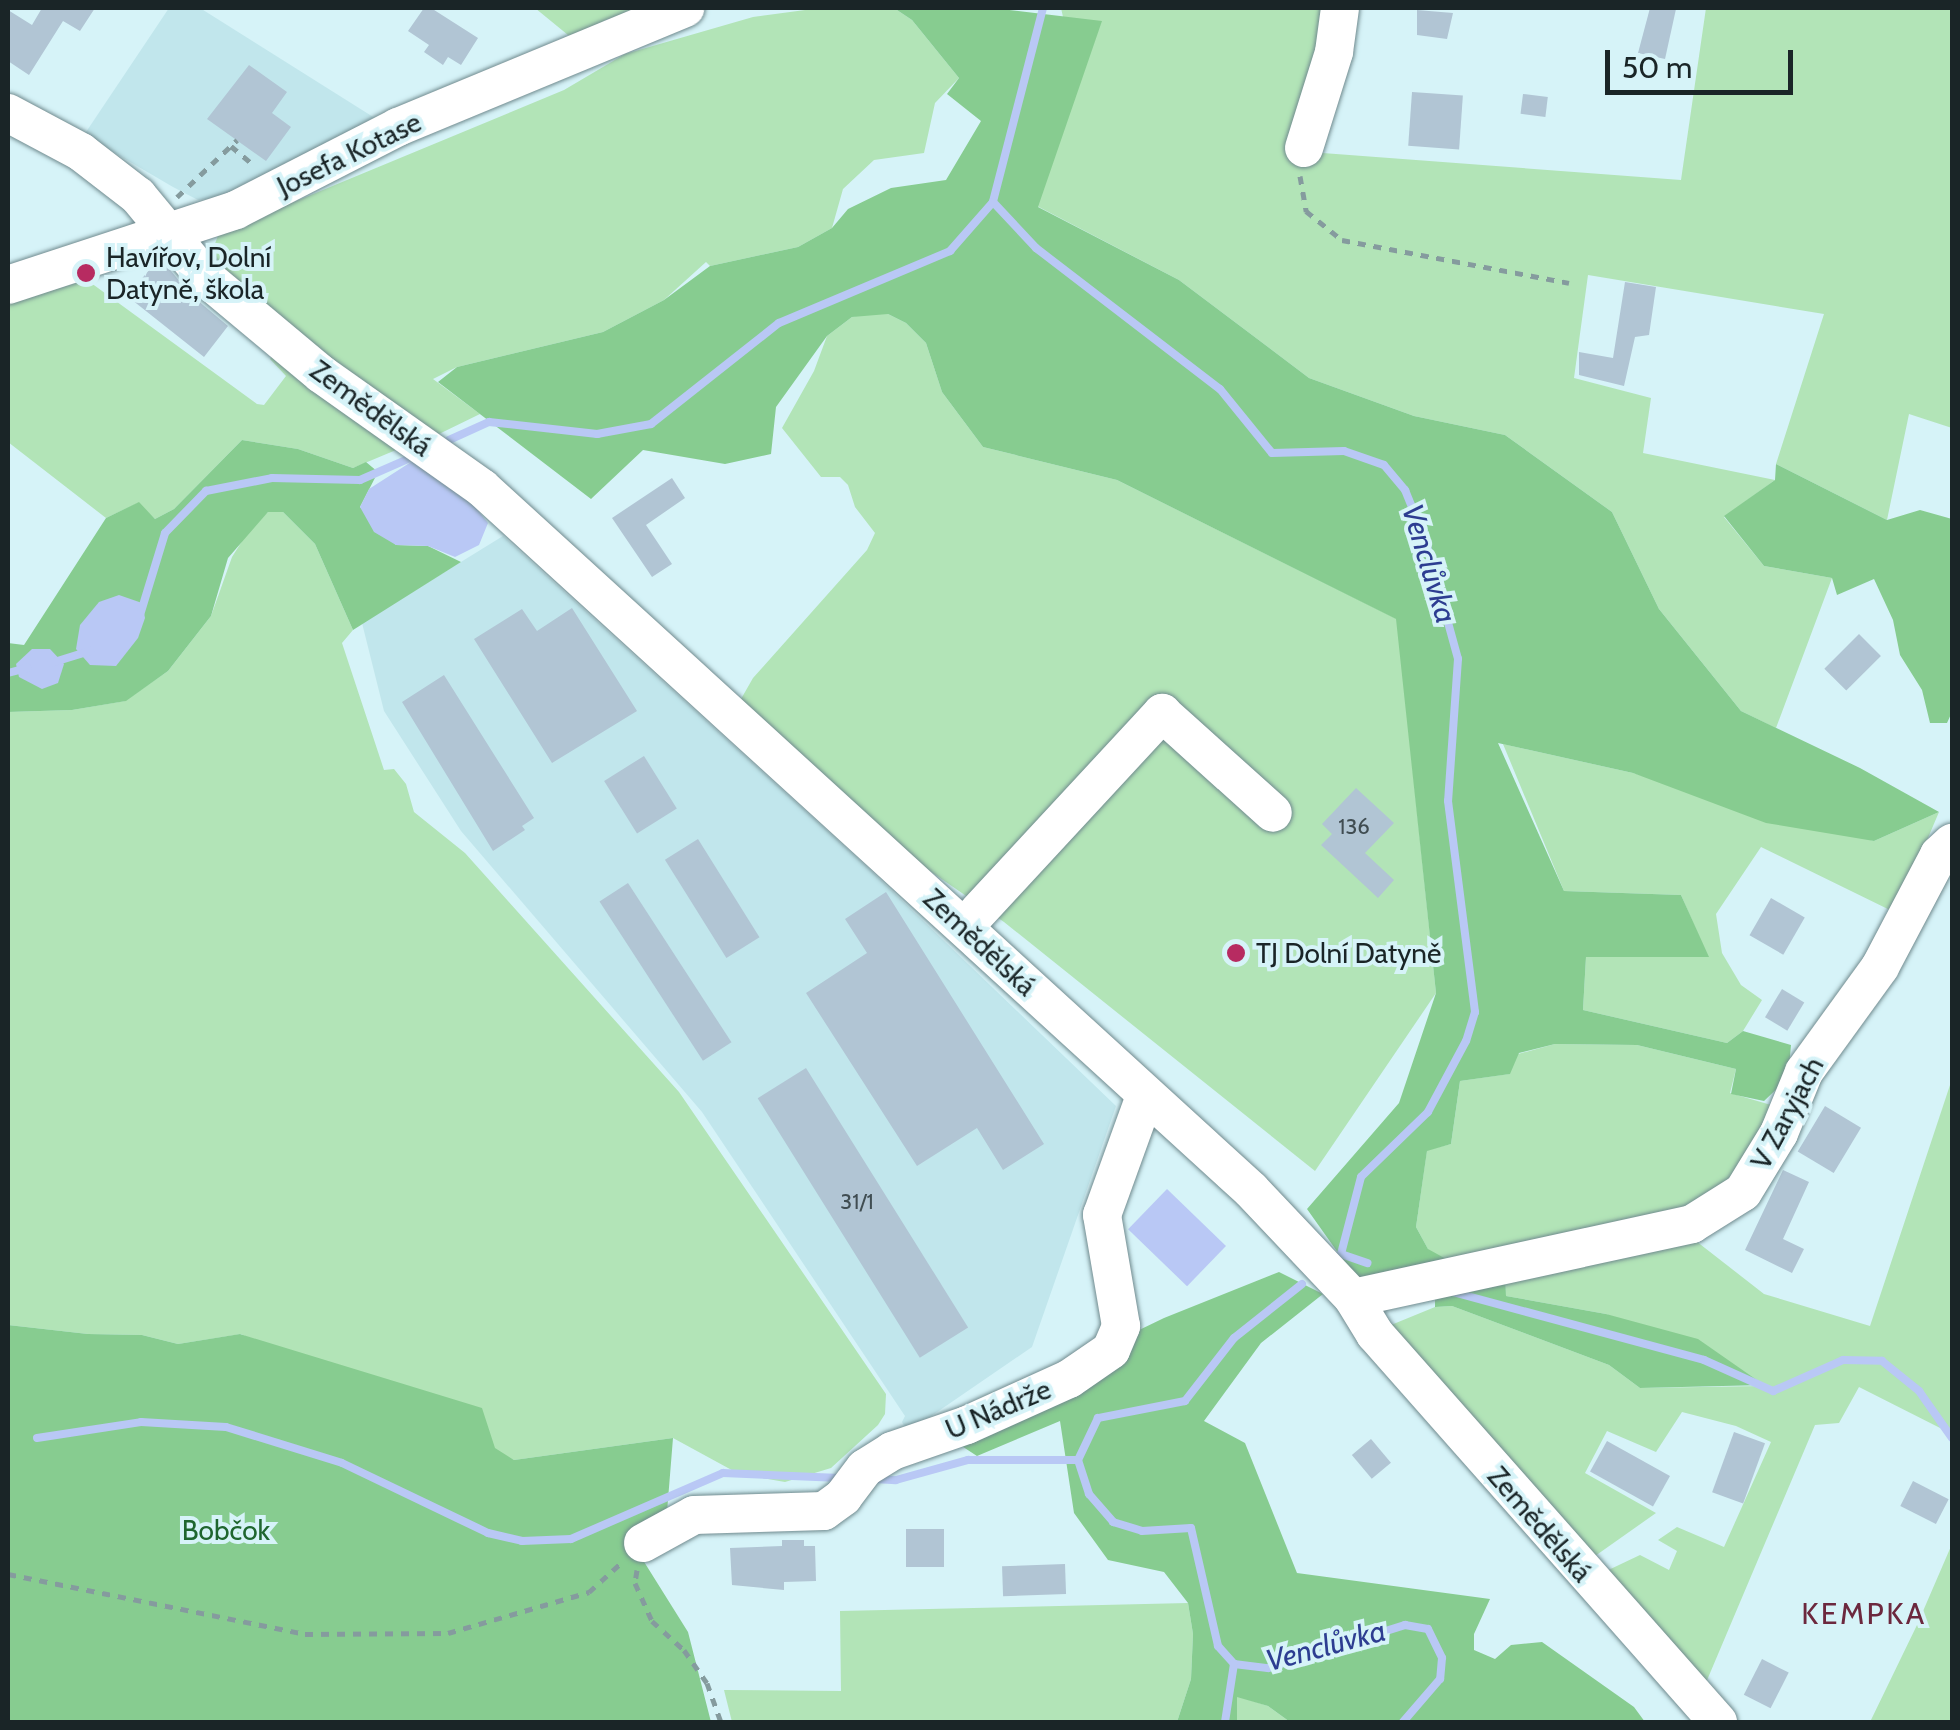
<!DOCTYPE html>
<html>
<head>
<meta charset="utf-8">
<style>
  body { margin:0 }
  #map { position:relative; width:1960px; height:1730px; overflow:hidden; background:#d6f3f8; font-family:Cabin,sans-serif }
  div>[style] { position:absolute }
  .built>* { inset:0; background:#c1e6ec }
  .green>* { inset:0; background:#b2e4b7 }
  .forest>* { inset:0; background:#87cc90 }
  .water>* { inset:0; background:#b9c8f5; transform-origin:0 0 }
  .stream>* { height:8px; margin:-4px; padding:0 4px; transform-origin:4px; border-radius:4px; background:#b9c8f5 }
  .building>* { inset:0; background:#b1c5d4; transform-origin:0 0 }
  .path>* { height:5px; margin-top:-2.5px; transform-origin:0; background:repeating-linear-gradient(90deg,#859b9e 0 8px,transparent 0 16px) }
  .roads { filter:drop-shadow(0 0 2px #708a8e) drop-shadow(0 0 2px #708a8e) }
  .minor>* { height:38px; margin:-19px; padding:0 19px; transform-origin:19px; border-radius:19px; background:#fff }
  .dots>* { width:28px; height:28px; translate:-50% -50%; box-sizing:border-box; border:5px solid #d6f3f8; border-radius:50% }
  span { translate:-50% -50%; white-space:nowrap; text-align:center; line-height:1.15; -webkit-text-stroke:8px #d6f3f8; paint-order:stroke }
  .number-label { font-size:22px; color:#404d52 }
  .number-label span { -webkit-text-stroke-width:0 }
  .street-label { font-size:28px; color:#1a2527 }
  .poi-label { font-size:28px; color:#1a2527 }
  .left { translate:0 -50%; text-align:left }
  .park-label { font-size:28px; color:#1f662f }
  .water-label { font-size:30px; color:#2d3d91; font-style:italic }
  .neighbourhood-label { font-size:30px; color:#6c283e; letter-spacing:2.5px }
  .frame { position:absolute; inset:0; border:10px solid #1a2527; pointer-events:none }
  .scale { position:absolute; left:1605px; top:50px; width:188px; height:45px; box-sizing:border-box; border:5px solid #1a2527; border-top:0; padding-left:12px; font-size:30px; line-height:35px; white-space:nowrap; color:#1a2527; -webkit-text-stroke:8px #d6f3f8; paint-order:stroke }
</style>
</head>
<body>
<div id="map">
  <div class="built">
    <i style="clip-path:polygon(169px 8px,200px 8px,378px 120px,221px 197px,198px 200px,173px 187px,84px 135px)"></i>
    <i style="clip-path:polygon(503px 536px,866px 866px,1116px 1106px,1032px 1347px,908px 1432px,902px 1422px,905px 1416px,702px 1112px,461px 831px,384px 711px,362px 623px)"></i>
  </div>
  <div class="green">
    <i style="clip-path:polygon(535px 8px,654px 8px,605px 20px,588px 34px,568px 35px)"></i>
    <i style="clip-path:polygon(820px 8px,894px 8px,912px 20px,959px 78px,935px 103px,924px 153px,874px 160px,843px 189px,832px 228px,798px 247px,710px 266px,706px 262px,664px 300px,603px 332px,457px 367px,433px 379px,480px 414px,439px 434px,326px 359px,222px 271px,213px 249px,219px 233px,564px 90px,625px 54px,753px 17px)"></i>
    <i style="clip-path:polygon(1061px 8px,1329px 8px,1296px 151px,1681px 180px,1706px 8px,1952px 8px,1952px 428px,1909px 414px,1887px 520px,1776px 464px,1824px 314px,1588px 275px,1574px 378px,1651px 398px,1643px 453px,1775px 480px,1724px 517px,1764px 566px,1832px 578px,1776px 728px,1741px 711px,1659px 609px,1612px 512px,1505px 435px,1414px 416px,1309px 378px,1179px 280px,1037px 206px,1101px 22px,1063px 17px)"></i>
    <i style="clip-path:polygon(87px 280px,257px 404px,264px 405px,286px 376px,270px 359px,275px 352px,408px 445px,353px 468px,298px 449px,242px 440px,174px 509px,155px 519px,138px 503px,106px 518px,8px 442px,8px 296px,15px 301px)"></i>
    <i style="clip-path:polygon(867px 313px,888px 314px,906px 323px,926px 343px,942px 392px,983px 447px,1117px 480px,1397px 619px,1436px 993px,1315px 1171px,1004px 922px,898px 849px,741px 699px,753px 678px,867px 550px,875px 533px,855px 507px,848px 485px,840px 477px,821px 477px,782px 428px,814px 371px,827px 336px,852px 317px)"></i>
    <i style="clip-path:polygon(268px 512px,283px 512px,315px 544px,353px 630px,342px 643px,384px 770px,394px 769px,406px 784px,414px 812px,465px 853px,679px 1092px,886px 1394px,885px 1414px,878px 1425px,831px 1468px,785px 1482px,739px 1474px,673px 1438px,514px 1460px,241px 1334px,178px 1344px,142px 1335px,88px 1334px,8px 1325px,8px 712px,72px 710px,125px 701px,168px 671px,211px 616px,232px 557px,253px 524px)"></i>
    <i style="clip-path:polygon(1503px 744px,1633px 773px,1874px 841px,1939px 812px,1896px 913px,1761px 847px,1716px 914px,1722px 953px,1741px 985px,1762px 1000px,1743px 1031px,1727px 1043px,1583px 1010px,1586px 957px,1708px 957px,1681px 895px,1564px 891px)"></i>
    <i style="clip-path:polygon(1555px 1044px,1637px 1045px,1736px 1069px,1730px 1093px,1771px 1105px,1749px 1158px,1707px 1202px,1448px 1260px,1429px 1251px,1416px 1227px,1427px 1150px,1451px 1144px,1460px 1081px,1509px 1074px,1518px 1054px)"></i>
    <i style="clip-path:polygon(1952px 1079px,1952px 1434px,1859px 1387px,1839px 1423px,1815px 1425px,1705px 1685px,1600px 1574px,1640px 1555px,1669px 1570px,1677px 1551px,1658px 1540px,1677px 1527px,1724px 1547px,1771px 1442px,1736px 1426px,1682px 1412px,1656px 1452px,1607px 1431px,1585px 1473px,1656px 1513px,1588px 1561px,1391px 1325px,1435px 1307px,1452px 1306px,1609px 1365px,1640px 1388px,1762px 1386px,1606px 1314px,1506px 1296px,1505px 1268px,1687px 1234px,1764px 1294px,1870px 1326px)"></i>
    <i style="clip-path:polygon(1952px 1544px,1952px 1722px,1870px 1722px,1917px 1625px)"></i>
    <i style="clip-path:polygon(1188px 1603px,1193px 1634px,1191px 1679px,1177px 1722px,732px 1722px,724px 1690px,841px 1691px,840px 1611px)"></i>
    <i style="clip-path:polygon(1237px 1696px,1268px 1706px,1290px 1722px,1237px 1722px)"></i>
  </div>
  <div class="forest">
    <i style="clip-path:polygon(894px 8px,992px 8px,1102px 21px,1038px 207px,1179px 280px,1309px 378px,1414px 416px,1505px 435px,1612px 512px,1659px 609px,1741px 711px,1860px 768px,1939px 812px,1874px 841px,1766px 823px,1633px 773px,1498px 743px,1564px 891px,1681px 895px,1709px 957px,1586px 957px,1583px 1010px,1727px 1043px,1743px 1031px,1791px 1045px,1788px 1078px,1764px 1101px,1731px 1094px,1736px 1069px,1637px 1045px,1555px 1044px,1519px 1053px,1510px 1074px,1460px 1081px,1451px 1144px,1427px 1151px,1416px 1227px,1428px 1249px,1448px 1260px,1358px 1281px,1307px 1209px,1399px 1103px,1436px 993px,1396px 619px,1117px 480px,983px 447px,942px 392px,926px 343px,906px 323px,888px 314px,852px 317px,827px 336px,776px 407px,771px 454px,725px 464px,643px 450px,591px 499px,438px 382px,457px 367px,603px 332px,664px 300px,710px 266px,798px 247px,832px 228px,848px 209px,891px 188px,946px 180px,981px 121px,947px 94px,959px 78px,912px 20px)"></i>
    <i style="clip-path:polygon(242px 440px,298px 449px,353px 468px,366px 462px,378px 472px,360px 507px,396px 545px,428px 546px,461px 562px,353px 630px,315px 544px,283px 512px,268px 512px,228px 558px,211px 616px,168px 671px,126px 701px,72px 710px,8px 712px,8px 643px,24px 645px,106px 518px,139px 502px,155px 519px,174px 509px)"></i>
    <i style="clip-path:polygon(1776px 464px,1887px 520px,1920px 510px,1952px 519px,1952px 712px,1947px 723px,1930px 723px,1922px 690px,1900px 655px,1893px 620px,1874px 579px,1837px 595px,1832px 578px,1764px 566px,1724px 516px,1775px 480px)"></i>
    <i style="clip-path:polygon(1505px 1268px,1506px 1296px,1606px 1314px,1698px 1339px,1764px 1385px,1640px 1388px,1609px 1365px,1452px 1306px,1435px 1307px,1435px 1292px)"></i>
    <i style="clip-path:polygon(1279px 1272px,1323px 1294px,1261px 1343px,1204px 1421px,1245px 1443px,1297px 1573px,1490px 1599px,1474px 1634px,1474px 1650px,1495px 1659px,1511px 1645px,1542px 1642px,1634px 1707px,1645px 1722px,1290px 1722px,1268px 1706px,1237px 1697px,1237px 1722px,1177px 1722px,1191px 1679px,1193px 1634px,1188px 1603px,1164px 1572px,1108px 1560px,1074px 1513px,1060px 1421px,977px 1456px,954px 1441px,1046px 1375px,1164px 1318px)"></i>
    <i style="clip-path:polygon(8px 1325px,88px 1334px,142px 1335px,178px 1344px,240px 1334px,482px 1408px,495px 1448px,514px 1460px,673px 1438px,667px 1512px,626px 1533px,688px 1632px,711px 1722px,8px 1722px)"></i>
  </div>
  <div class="water">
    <i style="clip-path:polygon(411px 462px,424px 463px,465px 494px,488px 523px,479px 545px,455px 557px,428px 546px,396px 545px,374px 532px,360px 507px,369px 489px)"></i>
    <i style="clip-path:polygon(119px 595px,142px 603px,145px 618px,138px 638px,116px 666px,90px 665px,76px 649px,80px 625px,99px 602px)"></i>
    <i style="clip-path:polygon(32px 649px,50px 649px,64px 664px,58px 683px,42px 689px,19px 677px,16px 664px)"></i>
    <i style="left:1167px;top:1189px;width:82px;height:56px;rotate:44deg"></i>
  </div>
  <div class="stream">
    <i style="left:1043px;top:8px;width:200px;rotate:104.5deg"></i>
    <i style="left:993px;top:202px;width:63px;rotate:46.9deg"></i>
    <i style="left:1036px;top:248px;width:232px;rotate:37.5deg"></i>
    <i style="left:1220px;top:389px;width:82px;rotate:50.9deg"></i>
    <i style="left:1272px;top:453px;width:72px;rotate:-1.6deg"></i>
    <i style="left:1344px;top:451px;width:42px;rotate:19.3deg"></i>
    <i style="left:1384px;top:465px;width:33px;rotate:50deg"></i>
    <i style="left:1405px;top:490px;width:53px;rotate:67.8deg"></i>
    <i style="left:1425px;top:539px;width:124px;rotate:74.6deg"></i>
    <i style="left:1458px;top:659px;width:142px;rotate:94deg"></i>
    <i style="left:1448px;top:801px;width:213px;rotate:82.7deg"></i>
    <i style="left:1475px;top:1012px;width:30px;rotate:107deg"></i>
    <i style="left:1466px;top:1041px;width:81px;rotate:118.2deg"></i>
    <i style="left:1428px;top:1112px;width:93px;rotate:135.9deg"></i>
    <i style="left:1361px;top:1177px;width:80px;rotate:104.6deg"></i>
    <i style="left:1341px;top:1254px;width:7px;rotate:146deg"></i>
    <i style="left:449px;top:440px;width:44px;rotate:-24.2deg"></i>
    <i style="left:489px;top:422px;width:109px;rotate:6.3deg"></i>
    <i style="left:597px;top:434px;width:55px;rotate:-10.5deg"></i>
    <i style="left:651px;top:424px;width:163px;rotate:-38.3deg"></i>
    <i style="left:779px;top:323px;width:186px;rotate:-22.8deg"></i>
    <i style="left:950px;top:251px;width:65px;rotate:-48.7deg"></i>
    <i style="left:140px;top:615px;width:86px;rotate:-73deg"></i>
    <i style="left:165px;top:533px;width:59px;rotate:-45.7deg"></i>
    <i style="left:206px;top:491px;width:67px;rotate:-11.1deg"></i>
    <i style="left:272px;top:478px;width:88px;rotate:1.3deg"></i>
    <i style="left:360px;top:480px;width:52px;rotate:-23.6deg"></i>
    <i style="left:51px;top:663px;width:41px;rotate:-17.1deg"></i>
    <i style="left:8px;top:673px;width:20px;rotate:-15deg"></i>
    <i style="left:1341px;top:1254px;width:28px;rotate:19deg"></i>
    <i style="left:1302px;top:1284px;width:87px;rotate:141.5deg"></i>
    <i style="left:1234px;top:1338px;width:80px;rotate:127.9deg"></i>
    <i style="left:1185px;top:1401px;width:89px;rotate:168.9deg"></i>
    <i style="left:1098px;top:1418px;width:47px;rotate:115.5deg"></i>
    <i style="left:1078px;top:1460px;width:36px;rotate:72deg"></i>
    <i style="left:1089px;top:1494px;width:37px;rotate:49deg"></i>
    <i style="left:1113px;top:1522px;width:30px;rotate:17deg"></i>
    <i style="left:1142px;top:1531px;width:49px;rotate:-3.5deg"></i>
    <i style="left:1191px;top:1528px;width:121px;rotate:77.1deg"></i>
    <i style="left:1218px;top:1646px;width:24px;rotate:48deg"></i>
    <i style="left:1234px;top:1664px;width:34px;rotate:7deg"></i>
    <i style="left:1268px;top:1668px;width:144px;rotate:-17.4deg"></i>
    <i style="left:1405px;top:1625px;width:23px;rotate:10deg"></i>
    <i style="left:1428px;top:1629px;width:32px;rotate:64deg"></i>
    <i style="left:1442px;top:1658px;width:21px;rotate:95deg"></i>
    <i style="left:1440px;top:1679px;width:57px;rotate:130.7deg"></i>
    <i style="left:1449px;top:1291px;width:264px;rotate:15.1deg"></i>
    <i style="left:1704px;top:1360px;width:76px;rotate:24.2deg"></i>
    <i style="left:1773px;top:1391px;width:77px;rotate:-23.9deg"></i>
    <i style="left:1843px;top:1360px;width:39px;rotate:1deg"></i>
    <i style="left:1882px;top:1361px;width:48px;rotate:39deg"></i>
    <i style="left:1919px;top:1391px;width:57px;rotate:54.9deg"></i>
    <i style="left:37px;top:1438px;width:105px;rotate:-8.7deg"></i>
    <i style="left:141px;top:1422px;width:85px;rotate:3.4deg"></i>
    <i style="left:226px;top:1427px;width:121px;rotate:17.2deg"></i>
    <i style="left:342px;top:1463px;width:162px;rotate:25.6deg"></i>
    <i style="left:488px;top:1533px;width:35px;rotate:13deg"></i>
    <i style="left:522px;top:1541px;width:49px;rotate:-2.3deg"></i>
    <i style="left:571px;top:1539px;width:166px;rotate:-23.5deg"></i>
    <i style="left:723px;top:1473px;width:117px;rotate:2.4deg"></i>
    <i style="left:874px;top:1479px;width:22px;rotate:3deg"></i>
    <i style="left:896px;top:1480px;width:75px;rotate:-15.5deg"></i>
    <i style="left:968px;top:1460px;width:110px"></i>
    <i style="left:1225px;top:1722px;width:59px;rotate:-81.2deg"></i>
  </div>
  <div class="building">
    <i style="clip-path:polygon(42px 8px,95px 8px,80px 31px,63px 21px,29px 75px,8px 61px,8px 10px,32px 25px)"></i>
    <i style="clip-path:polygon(424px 8px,431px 8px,478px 38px,461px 65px,448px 57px,443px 65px,424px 52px,429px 45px,408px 31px)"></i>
    <i style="clip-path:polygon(1650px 8px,1676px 9px,1665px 59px,1638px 53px)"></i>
    <i style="clip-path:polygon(1417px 10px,1453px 13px,1447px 39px,1417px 35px)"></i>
    <i style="clip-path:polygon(249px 65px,287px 92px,272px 113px,291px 127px,266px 161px,207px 119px)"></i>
    <i style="left:1412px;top:92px;width:51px;height:54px;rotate:4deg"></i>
    <i style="left:1523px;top:94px;width:25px;height:20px;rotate:7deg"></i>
    <i style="clip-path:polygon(167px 266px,190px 294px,228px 326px,204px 357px,127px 296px,150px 269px)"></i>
    <i style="clip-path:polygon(1625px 282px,1656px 287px,1649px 335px,1635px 337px,1624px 386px,1579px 375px,1579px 352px,1613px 358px)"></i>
    <i style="clip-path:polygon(672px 478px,685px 498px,646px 525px,672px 564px,652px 577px,612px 518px)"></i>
    <i style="clip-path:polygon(572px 608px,637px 711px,552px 763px,474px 639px,522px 609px,537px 631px)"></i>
    <i style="left:1859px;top:634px;width:31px;height:49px;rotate:45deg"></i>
    <i style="clip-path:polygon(444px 675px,534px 818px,522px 826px,525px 830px,493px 851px,402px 702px)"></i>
    <i style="left:644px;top:756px;width:62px;height:47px;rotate:58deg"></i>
    <i style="clip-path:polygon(1356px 788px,1394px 823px,1365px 853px,1394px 880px,1378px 898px,1321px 845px,1332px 834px,1322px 824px)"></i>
    <i style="left:698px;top:839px;width:116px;height:39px;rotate:58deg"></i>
    <i style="left:628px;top:883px;width:190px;height:34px;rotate:57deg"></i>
    <i style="clip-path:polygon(886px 892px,1044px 1144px,1003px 1170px,977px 1128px,917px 1166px,806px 993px,867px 953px,845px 919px)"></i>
    <i style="left:1771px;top:898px;width:39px;height:43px;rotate:30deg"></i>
    <i style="left:1782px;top:989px;width:26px;height:33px;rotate:31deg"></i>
    <i style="left:806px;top:1068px;width:306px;height:57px;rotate:58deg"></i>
    <i style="left:1825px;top:1106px;width:42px;height:53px;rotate:31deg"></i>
    <i style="clip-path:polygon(1783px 1170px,1809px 1182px,1783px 1239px,1804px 1249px,1792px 1273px,1745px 1250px)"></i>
    <i style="left:1734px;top:1432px;width:33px;height:64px;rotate:20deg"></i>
    <i style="left:1371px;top:1439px;width:31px;height:25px;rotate:50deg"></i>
    <i style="left:1607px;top:1441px;width:72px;height:35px;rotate:29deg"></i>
    <i style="left:1913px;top:1481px;width:40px;height:28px;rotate:27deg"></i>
    <i style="left:906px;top:1529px;width:38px;height:38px"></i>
    <i style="clip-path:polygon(782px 1540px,804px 1540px,804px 1546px,815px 1546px,816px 1581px,784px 1582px,784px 1590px,732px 1585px,730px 1548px,782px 1546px)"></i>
    <i style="left:1065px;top:1564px;width:30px;height:63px;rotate:88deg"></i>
    <i style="left:1762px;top:1659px;width:30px;height:40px;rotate:27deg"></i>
  </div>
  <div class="path">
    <i style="left:231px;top:146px;width:31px;rotate:40deg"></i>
    <i style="left:1300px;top:176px;width:36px;rotate:80deg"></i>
    <i style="left:1306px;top:211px;width:46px;rotate:38.9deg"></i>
    <i style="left:1342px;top:240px;width:231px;rotate:10.7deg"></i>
    <i style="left:177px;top:197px;width:83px;rotate:-43.5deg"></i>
    <i style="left:637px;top:1570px;width:13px;rotate:99deg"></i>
    <i style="left:635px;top:1583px;width:42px;rotate:65.9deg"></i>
    <i style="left:652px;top:1621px;width:43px;rotate:42.2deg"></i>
    <i style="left:684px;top:1650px;width:40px;rotate:55.1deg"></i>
    <i style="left:707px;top:1683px;width:41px;rotate:70.3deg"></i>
    <i style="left:8px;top:1574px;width:303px;rotate:11.4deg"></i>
    <i style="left:305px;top:1634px;width:143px;rotate:-0.4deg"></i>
    <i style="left:448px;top:1633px;width:147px;rotate:-16.2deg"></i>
    <i style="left:589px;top:1592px;width:43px;rotate:-42.2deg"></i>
  </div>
  <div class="roads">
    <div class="minor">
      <i style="left:8px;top:113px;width:83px;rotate:28.1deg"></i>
      <i style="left:81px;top:152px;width:72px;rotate:37.7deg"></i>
      <i style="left:138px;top:196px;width:105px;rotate:50.4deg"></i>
      <i style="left:205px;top:277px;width:151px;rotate:39.9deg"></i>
      <i style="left:321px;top:374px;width:197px;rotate:35.3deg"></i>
      <i style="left:482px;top:488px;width:1041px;rotate:42.39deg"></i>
      <i style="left:1251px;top:1190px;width:149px;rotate:46.6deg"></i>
      <i style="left:1353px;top:1298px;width:42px;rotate:58.6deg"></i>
      <i style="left:1375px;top:1334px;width:518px;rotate:48.52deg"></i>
      <i style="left:1304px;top:148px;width:101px;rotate:-72.6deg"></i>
      <i style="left:1334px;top:52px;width:44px;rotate:-82.2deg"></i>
      <i style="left:8px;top:285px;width:240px;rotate:-18.2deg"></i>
      <i style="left:236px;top:210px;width:182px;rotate:-27.1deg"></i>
      <i style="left:398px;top:127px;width:311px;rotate:-22.5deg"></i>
      <i style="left:964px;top:927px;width:292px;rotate:-47.2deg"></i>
      <i style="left:1162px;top:713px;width:149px;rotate:42deg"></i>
      <i style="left:1353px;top:1298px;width:347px;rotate:-12.3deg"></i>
      <i style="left:1692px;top:1224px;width:60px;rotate:-32.1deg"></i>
      <i style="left:1743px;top:1192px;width:69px;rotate:-58.6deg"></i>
      <i style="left:1779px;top:1133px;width:66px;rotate:-67.7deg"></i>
      <i style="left:1804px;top:1072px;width:130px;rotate:-54.1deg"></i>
      <i style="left:1880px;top:967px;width:127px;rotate:-62.2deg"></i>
      <i style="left:1939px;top:855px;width:18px;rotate:-43deg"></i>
      <i style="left:643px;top:1543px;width:58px;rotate:-28.8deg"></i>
      <i style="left:694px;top:1515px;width:130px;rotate:-1.8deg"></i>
      <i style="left:824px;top:1511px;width:24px;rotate:-36deg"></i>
      <i style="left:843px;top:1497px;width:36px;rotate:-53deg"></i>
      <i style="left:865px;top:1468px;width:32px;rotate:-32deg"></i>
      <i style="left:892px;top:1451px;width:79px;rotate:-19.1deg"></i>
      <i style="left:967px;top:1425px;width:112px;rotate:-24.3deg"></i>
      <i style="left:1069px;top:1379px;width:51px;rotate:-34.6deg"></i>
      <i style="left:1111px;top:1350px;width:26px;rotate:-67deg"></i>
      <i style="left:1121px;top:1326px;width:113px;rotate:-99.7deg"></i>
      <i style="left:1102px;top:1215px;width:127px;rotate:-70.1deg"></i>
    </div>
  </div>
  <div class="dots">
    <i style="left:86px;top:273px;background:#b72b61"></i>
    <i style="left:1236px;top:953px;background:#b72b61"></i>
  </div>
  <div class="number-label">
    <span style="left:1354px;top:827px">136</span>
    <span style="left:857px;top:1202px">31/1</span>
  </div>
  <div class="street-label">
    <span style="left:349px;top:154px;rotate:-26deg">Josefa Kotase</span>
    <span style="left:371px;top:408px;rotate:36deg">Zemědělská</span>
    <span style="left:980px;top:942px;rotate:43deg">Zemědělská</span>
    <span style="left:1787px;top:1113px;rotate:-62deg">V Zaryjach</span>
    <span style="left:998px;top:1409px;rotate:-23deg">U Nádrže</span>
    <span style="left:1540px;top:1524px;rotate:49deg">Zemědělská</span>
  </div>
  <div class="poi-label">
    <span class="left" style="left:106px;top:273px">Havířov, Dolní<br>Datyně, škola</span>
    <span class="left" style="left:1256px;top:953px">TJ Dolní Datyně</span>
  </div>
  <div class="park-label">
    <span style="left:226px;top:1530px">Bobčok</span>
  </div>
  <div class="water-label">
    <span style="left:1429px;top:564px;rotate:73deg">Venclůvka</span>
    <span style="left:1326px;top:1646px;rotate:-15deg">Venclůvka</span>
  </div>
  <div class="neighbourhood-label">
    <span style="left:1864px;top:1614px">KEMPKA</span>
  </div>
  <div class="frame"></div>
  <div class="scale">50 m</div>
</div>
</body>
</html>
